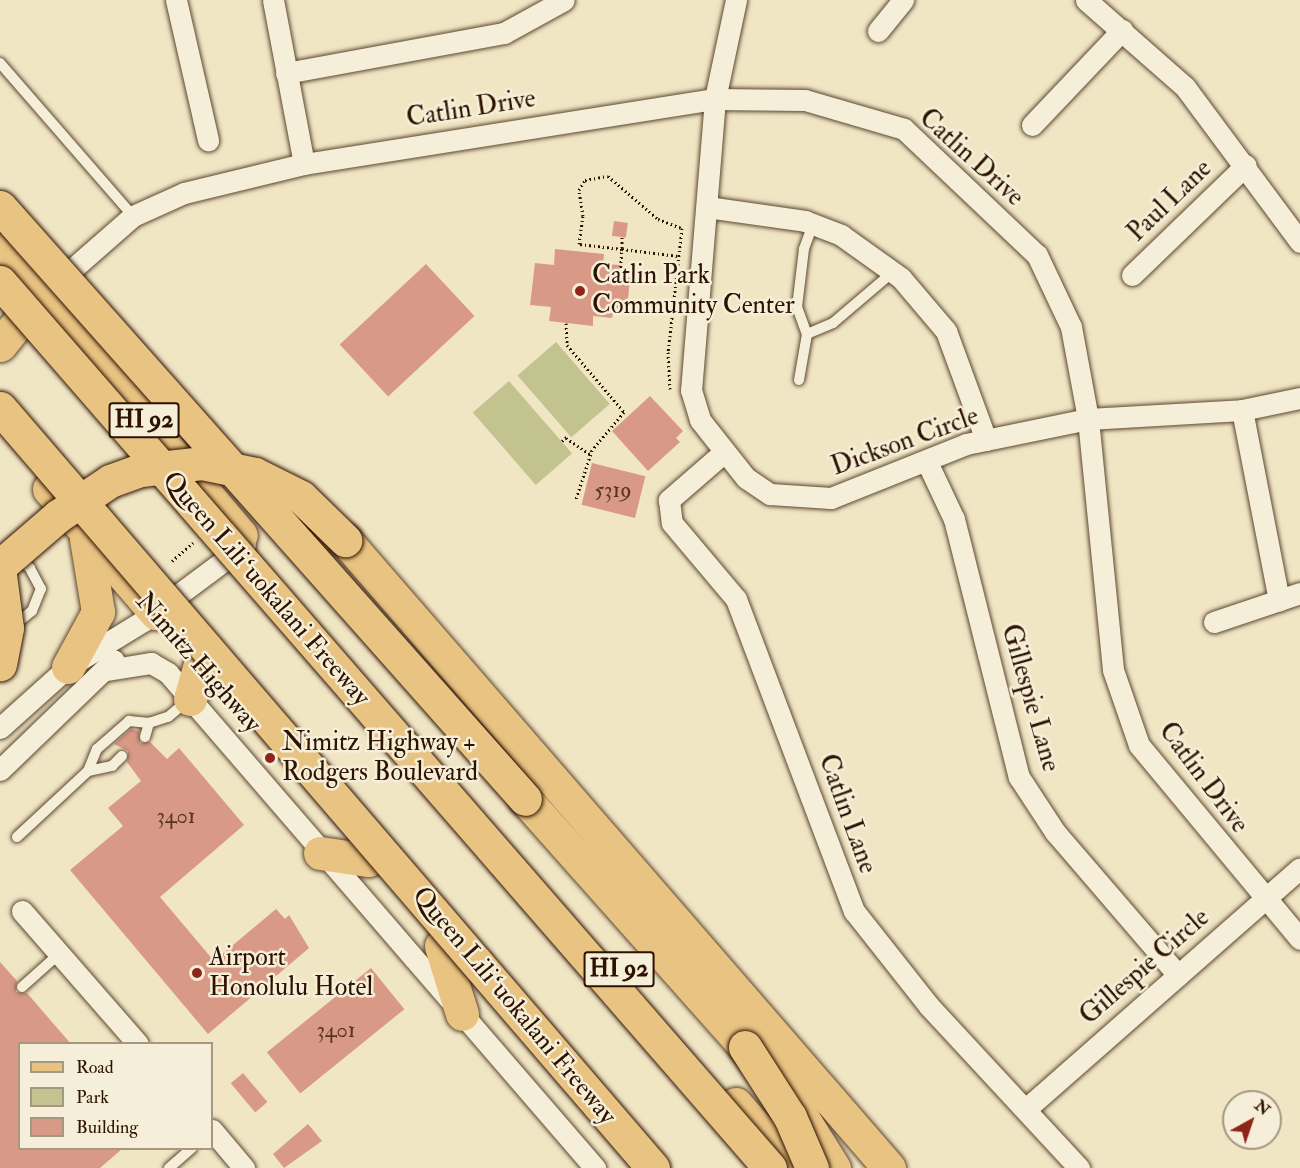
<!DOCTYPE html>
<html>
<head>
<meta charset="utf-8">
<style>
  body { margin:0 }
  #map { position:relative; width:1300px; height:1168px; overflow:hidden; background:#f0e6c4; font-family:"IM FELL Double Pica",serif }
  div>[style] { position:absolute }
  .green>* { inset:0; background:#c2c38f; transform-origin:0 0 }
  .building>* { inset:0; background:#d99987; transform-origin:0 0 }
  .path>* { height:3px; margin-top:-1.5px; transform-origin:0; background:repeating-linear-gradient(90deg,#2e1200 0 1.5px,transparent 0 4.5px) }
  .roads { filter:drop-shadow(0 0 2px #5e4731) drop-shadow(0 0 2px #5e4731) }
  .service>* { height:10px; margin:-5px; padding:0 5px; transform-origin:5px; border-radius:5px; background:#f5efd9 }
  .minor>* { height:21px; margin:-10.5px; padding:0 10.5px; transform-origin:10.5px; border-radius:10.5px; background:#f5efd9 }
  .primary>* { height:33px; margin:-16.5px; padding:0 16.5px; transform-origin:16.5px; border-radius:16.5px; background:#e8c382 }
  .motorway>* { height:33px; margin:-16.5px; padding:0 16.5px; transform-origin:16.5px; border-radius:16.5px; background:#e8c382 }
  .bridges { filter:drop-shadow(0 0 2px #2e1200) drop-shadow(0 0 2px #2e1200) }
  .motorway-bridge>* { height:33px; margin:-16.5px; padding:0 16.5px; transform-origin:16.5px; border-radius:16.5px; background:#e8c382 }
  .dots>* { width:16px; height:16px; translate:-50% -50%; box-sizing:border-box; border:3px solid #f5efd9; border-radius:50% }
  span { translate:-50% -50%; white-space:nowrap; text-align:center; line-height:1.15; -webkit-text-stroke:5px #f5efd9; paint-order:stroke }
  .number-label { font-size:22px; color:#593422 }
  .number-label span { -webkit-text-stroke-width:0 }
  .shield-label span { padding:2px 4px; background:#f5efd9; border:2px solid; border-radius:4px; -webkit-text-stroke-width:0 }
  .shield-label { font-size:24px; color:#2e1200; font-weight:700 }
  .street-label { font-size:26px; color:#2e1200 }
  .poi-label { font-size:26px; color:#2e1200 }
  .left { translate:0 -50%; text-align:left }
  .legend { position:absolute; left:18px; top:1042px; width:195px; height:108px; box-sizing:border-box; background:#f5efd9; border:2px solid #a59782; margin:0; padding:8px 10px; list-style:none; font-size:18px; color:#2e1200 }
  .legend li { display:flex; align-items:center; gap:12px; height:30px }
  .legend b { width:30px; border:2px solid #a59782 }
  .north { position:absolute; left:1222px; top:1090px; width:60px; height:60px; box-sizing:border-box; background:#f5efd9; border:2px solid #a59782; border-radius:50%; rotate:40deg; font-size:16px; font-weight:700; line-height:24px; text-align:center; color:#2e1200 }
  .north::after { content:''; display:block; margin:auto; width:21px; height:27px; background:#8f2418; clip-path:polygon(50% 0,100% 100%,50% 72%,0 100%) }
</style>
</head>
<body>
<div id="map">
  <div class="green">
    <i style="left:556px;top:342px;width:82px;height:51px;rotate:49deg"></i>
    <i style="left:509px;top:381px;width:96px;height:48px;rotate:49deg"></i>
  </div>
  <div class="building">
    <i style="left:614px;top:221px;width:14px;height:15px;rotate:8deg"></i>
    <i style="clip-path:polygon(555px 249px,604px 254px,603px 264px,620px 265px,619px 276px,630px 278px,627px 310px,614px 308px,612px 318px,593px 316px,593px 326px,549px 321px,551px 307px,530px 305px,535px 263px,554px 265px)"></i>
    <i style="left:426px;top:264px;width:71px;height:118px;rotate:47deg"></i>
    <i style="clip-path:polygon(650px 396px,683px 431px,676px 438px,680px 442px,648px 471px,612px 431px)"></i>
    <i style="left:592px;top:463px;width:55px;height:43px;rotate:14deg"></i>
    <i style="clip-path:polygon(131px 729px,139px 731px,140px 743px,150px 742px,167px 759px,179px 748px,244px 825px,160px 897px,214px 961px,276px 909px,285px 919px,289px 915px,309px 948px,208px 1034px,70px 870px,123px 826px,108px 808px,141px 781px,127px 762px,128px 751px,114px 744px)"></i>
    <i style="clip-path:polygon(0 962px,17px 981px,16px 992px,27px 993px,71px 1044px,20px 1044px,20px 1149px,122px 1149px,100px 1168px,0 1168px)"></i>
    <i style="left:371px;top:968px;width:53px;height:134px;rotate:51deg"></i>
    <i style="left:243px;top:1073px;width:38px;height:16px;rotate:50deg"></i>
    <i style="clip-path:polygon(308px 1124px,322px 1141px,284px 1168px,273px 1154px)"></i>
  </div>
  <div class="path">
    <i style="left:622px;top:237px;width:12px;rotate:90deg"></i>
    <i style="left:622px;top:249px;width:57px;rotate:7deg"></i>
    <i style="left:620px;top:276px;width:27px;rotate:-86deg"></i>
    <i style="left:622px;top:249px;width:43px;rotate:-173.4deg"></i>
    <i style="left:579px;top:244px;width:28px;rotate:-82deg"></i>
    <i style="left:583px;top:216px;width:26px;rotate:-99deg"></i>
    <i style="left:579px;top:190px;width:12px;rotate:-59deg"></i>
    <i style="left:585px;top:180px;width:23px;rotate:-10deg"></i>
    <i style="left:608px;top:176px;width:66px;rotate:40.7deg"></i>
    <i style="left:658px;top:219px;width:26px;rotate:21deg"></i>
    <i style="left:682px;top:228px;width:125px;rotate:96.4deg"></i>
    <i style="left:668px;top:352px;width:37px;rotate:87deg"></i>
    <i style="left:566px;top:323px;width:22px;rotate:87deg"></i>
    <i style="left:567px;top:345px;width:88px;rotate:49.6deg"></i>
    <i style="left:624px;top:412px;width:50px;rotate:130.1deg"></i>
    <i style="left:592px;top:450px;width:52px;rotate:108.1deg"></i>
    <i style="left:566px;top:438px;width:29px;rotate:34deg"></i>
    <i style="left:562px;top:441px;width:9px;rotate:-41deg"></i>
    <i style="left:172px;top:561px;width:28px;rotate:-41deg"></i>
  </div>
  <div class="roads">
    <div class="service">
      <i style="left:0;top:63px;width:203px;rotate:49deg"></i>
      <i style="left:813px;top:224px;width:27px;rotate:110deg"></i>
      <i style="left:804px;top:249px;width:58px;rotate:96.9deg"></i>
      <i style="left:797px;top:307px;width:29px;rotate:70deg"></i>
      <i style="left:807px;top:334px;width:28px;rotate:-23deg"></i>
      <i style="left:833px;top:323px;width:79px;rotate:-40.4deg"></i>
      <i style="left:799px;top:380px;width:47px;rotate:-80.1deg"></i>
      <i style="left:12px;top:627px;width:26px;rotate:-39deg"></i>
      <i style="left:32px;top:611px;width:24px;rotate:-68deg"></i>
      <i style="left:41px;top:589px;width:24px;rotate:-118deg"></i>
      <i style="left:30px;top:568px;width:16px;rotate:-142deg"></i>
      <i style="left:145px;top:737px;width:15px;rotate:-74deg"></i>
      <i style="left:88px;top:771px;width:25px;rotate:-12deg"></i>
      <i style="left:112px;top:766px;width:14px;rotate:-45deg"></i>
      <i style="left:17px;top:837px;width:97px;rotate:-42.9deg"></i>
      <i style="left:88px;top:771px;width:24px;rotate:-68deg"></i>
      <i style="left:97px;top:749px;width:43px;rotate:-41.2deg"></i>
      <i style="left:129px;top:721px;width:20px;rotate:6deg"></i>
      <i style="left:149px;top:723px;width:20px;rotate:-18deg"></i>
      <i style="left:168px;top:717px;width:25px;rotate:-40deg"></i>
      <i style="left:22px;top:987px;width:51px;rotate:-41.8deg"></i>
      <i style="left:169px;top:1168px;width:30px;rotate:-41deg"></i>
    </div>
    <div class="minor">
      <i style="left:176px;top:0;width:144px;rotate:77.1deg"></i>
      <i style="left:273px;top:0;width:167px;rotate:79.3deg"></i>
      <i style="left:736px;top:0;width:101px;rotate:102deg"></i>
      <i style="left:715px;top:99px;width:292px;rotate:94.7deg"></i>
      <i style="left:691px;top:390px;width:31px;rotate:73deg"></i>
      <i style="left:700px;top:420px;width:74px;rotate:51.6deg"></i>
      <i style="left:746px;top:478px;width:29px;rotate:34deg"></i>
      <i style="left:770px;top:494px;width:61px;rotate:3.8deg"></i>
      <i style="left:831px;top:498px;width:145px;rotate:-21.8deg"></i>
      <i style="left:966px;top:444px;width:125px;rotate:-11.6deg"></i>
      <i style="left:1088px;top:419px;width:154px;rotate:-3.3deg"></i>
      <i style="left:1242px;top:410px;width:59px;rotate:-11.7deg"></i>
      <i style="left:1086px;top:0;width:132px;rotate:41.3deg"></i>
      <i style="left:1185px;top:87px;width:193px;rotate:53.4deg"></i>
      <i style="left:878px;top:31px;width:40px;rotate:-51deg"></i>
      <i style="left:286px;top:73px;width:222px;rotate:-10.4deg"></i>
      <i style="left:504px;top:33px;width:68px;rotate:-28.8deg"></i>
      <i style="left:1032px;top:125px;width:131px;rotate:-46.5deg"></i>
      <i style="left:707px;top:207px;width:99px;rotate:8.1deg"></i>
      <i style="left:805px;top:221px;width:39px;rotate:21deg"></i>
      <i style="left:841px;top:235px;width:74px;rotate:35.6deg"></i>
      <i style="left:901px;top:278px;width:70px;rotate:49.7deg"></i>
      <i style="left:946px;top:331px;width:116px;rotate:69.8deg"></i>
      <i style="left:1132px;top:275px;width:158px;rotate:-44deg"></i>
      <i style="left:53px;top:286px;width:106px;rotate:-41.2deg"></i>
      <i style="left:133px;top:216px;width:56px;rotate:-24.3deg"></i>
      <i style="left:184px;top:193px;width:123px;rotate:-13.6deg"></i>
      <i style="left:304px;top:164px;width:416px;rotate:-9deg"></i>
      <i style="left:715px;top:99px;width:90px;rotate:0.6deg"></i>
      <i style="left:805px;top:100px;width:103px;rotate:16.3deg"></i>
      <i style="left:904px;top:129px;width:183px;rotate:43.5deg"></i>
      <i style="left:1037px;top:255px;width:80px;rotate:64.7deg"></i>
      <i style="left:1071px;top:327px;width:94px;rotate:79.5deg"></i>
      <i style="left:1088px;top:419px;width:252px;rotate:84.3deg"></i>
      <i style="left:1113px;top:670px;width:79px;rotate:70.9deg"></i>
      <i style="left:1139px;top:745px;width:252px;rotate:50.3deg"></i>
      <i style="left:1242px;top:410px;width:194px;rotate:79deg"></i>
      <i style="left:723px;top:453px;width:72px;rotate:139deg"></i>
      <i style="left:669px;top:500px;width:23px;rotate:83deg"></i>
      <i style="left:672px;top:523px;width:99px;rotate:49.9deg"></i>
      <i style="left:736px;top:599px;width:334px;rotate:69.3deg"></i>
      <i style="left:854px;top:911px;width:121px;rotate:51.7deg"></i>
      <i style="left:929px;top:1006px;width:221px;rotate:47.2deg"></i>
      <i style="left:927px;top:462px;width:63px;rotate:64.7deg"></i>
      <i style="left:954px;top:519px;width:266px;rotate:75.9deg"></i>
      <i style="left:1019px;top:777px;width:66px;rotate:56.8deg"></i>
      <i style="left:1055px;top:832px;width:189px;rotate:49.3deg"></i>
      <i style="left:1214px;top:622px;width:91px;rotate:-18.6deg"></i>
      <i style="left:107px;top:670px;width:45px;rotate:-9deg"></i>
      <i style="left:151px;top:663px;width:20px;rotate:30deg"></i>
      <i style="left:168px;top:673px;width:654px;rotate:49.22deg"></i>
      <i style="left:0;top:728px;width:91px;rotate:-41.9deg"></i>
      <i style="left:68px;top:667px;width:88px;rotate:-31.5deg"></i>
      <i style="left:143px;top:621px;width:127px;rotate:-36.7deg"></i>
      <i style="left:0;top:770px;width:158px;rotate:-44deg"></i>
      <i style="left:22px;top:911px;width:176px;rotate:48.9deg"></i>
      <i style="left:1027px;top:1108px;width:363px;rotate:-41.3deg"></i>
      <i style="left:212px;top:1130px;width:50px;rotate:49.9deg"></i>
    </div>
    <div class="primary">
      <i style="left:0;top:250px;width:373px;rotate:49.8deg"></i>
      <i style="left:0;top:345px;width:63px;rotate:-50.8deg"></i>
      <i style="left:49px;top:489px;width:164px;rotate:49.2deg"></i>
      <i style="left:68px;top:667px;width:63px;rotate:-61.4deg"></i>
      <i style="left:98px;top:612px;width:74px;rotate:-99.3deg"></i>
      <i style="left:190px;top:699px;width:35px;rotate:-74deg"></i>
      <i style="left:320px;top:853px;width:49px;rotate:8.3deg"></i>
      <i style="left:441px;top:946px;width:71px;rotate:72.8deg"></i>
      <i style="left:736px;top:1104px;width:85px;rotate:48.8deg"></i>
    </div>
    <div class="motorway">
      <i style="left:345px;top:540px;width:831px;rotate:49.1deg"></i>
      <i style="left:525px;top:799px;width:397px;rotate:48.4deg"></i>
      <i style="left:789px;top:1096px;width:85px;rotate:58deg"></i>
    </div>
  </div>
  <div class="bridges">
    <div class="motorway-bridge">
      <i style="left:0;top:207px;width:791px;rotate:48.43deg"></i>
      <i style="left:0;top:282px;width:1174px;rotate:49.01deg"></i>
      <i style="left:0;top:408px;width:1002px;rotate:49.33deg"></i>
      <i style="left:0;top:566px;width:77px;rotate:-40.8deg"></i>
      <i style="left:58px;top:516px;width:63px;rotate:-33.9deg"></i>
      <i style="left:110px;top:481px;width:33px;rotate:-20deg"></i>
      <i style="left:141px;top:470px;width:61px;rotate:-6.5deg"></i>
      <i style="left:202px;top:463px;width:54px;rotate:11.7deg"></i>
      <i style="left:255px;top:474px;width:51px;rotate:26.6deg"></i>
      <i style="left:301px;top:497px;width:62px;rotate:44.3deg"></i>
      <i style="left:0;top:575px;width:53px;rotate:82.5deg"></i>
      <i style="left:7px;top:628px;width:37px;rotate:101deg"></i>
      <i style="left:745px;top:1047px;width:83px;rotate:57.3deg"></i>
      <i style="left:790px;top:1117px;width:56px;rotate:66.7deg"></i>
    </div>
  </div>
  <div class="dots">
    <i style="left:580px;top:291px;background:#8f2418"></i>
    <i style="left:270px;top:758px;background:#8f2418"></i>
    <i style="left:197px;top:973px;background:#8f2418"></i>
  </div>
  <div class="number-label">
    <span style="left:613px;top:491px">5319</span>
    <span style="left:176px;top:817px">3401</span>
    <span style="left:336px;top:1031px">3401</span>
  </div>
  <div class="shield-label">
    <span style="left:144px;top:420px">HI 92</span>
    <span style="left:619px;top:969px">HI 92</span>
  </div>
  <div class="street-label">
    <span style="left:471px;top:109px;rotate:-9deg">Catlin Drive</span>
    <span style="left:971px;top:158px;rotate:42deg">Catlin Drive</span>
    <span style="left:1170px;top:201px;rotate:-44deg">Paul Lane</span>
    <span style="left:905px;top:442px;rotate:-20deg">Dickson Circle</span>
    <span style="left:266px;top:589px;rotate:49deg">Queen Liliʻuokalani Freeway</span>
    <span style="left:198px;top:663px;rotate:49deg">Nimitz Highway</span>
    <span style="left:1030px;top:698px;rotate:74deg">Gillespie Lane</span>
    <span style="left:1203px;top:778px;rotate:53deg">Catlin Drive</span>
    <span style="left:847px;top:814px;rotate:70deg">Catlin Lane</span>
    <span style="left:1145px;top:967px;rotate:-41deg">Gillespie Circle</span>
    <span style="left:514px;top:1006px;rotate:50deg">Queen Liliʻuokalani Freeway</span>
  </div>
  <div class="poi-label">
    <span class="left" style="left:592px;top:291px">Catlin Park<br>Community Center</span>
    <span class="left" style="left:282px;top:758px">Nimitz Highway +<br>Rodgers Boulevard</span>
    <span class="left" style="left:209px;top:973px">Airport<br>Honolulu Hotel</span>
  </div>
  <ul class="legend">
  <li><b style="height:8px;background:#e8c382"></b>Road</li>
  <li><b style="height:16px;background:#c2c38f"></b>Park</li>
  <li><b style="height:16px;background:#d99987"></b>Building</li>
  </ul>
  <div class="north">N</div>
</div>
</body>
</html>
